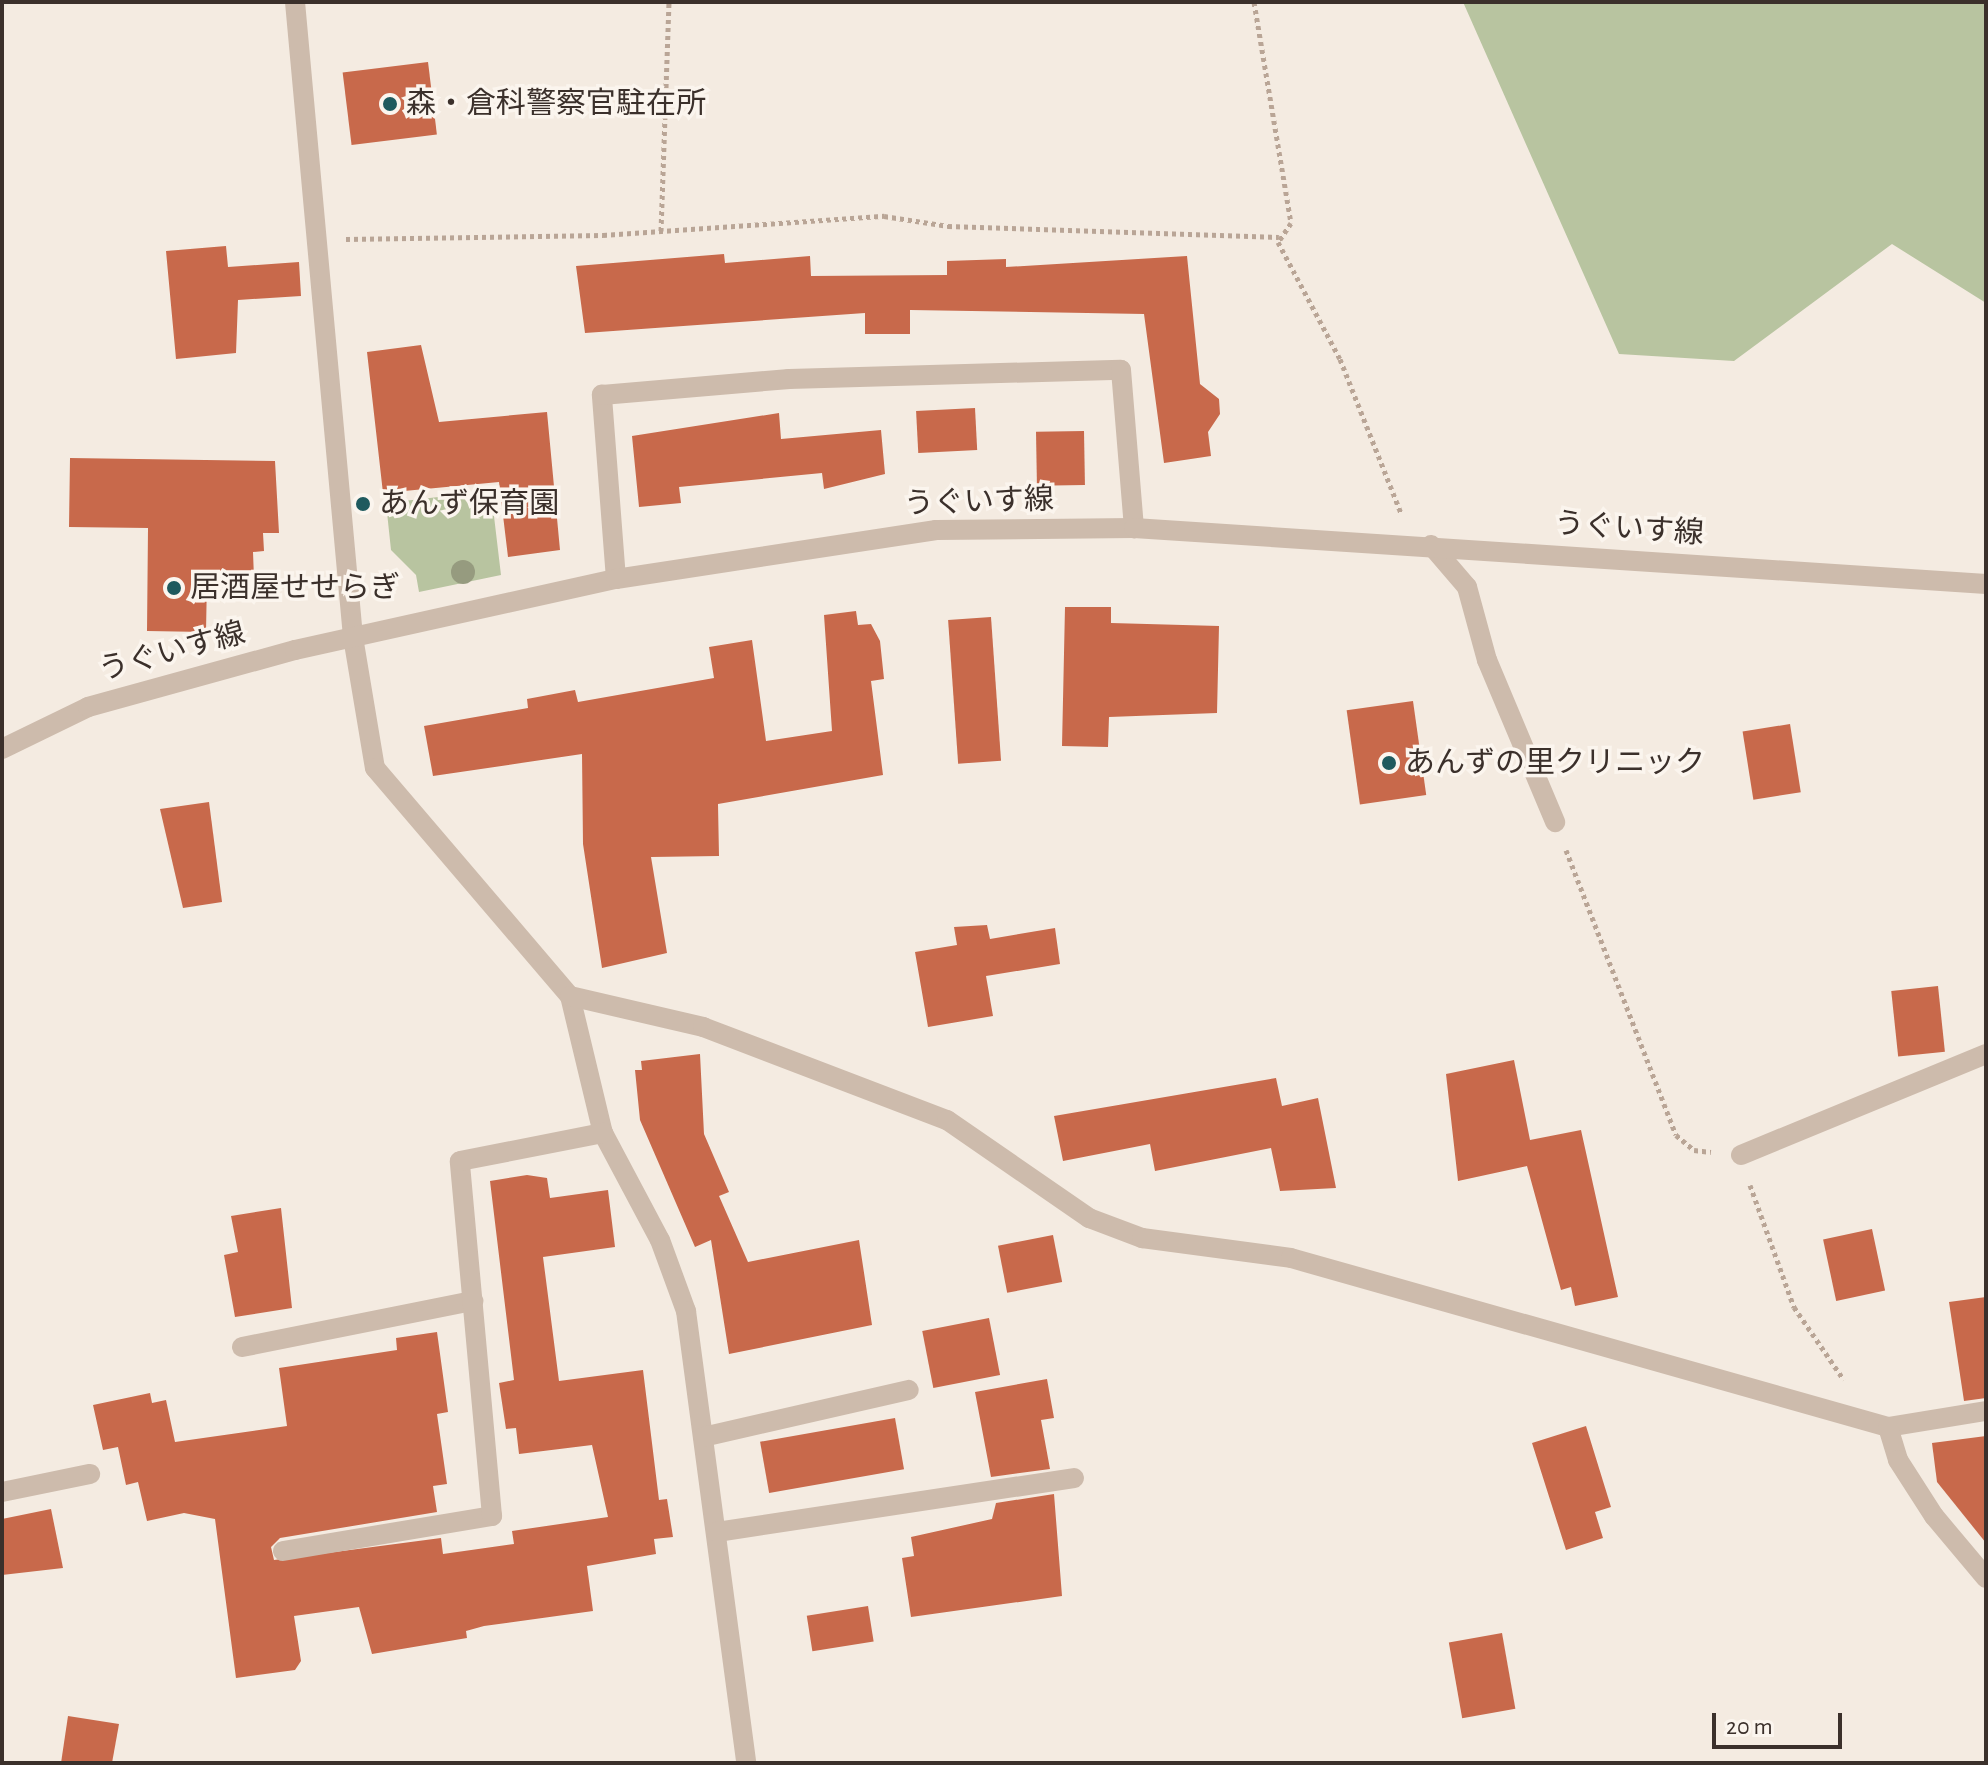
<!DOCTYPE html>
<html>
<head>
<meta charset="utf-8">
<style>
  body { margin:0 }
  #map { position:relative; width:1988px; height:1765px; overflow:hidden; background:#f4ebe1; font-family:"Alegreya Sans","Noto Sans JP",sans-serif }
  div>[style] { position:absolute }
  .green>* { inset:0; background:#b8c4a0 }
  .building>* { inset:0; background:#c8694b; transform-origin:0 0 }
  .path>* { height:5px; margin-top:-2.5px; transform-origin:0; background:repeating-linear-gradient(90deg,#b9a596 0 4px,transparent 0 8px) }
  .minor>* { height:20px; margin:-10px; padding:0 10px; transform-origin:10px; border-radius:10px; background:#cdbbac }
  .trees>* { width:24px; height:24px; margin:-12px; border-radius:50%; background:#969b7f }
  .dots>* { width:22px; height:22px; translate:-50% -50%; box-sizing:border-box; border:4px solid #fbf5ee; border-radius:50% }
  span { translate:-50% -50%; white-space:nowrap; text-align:center; line-height:1.15; -webkit-text-stroke:7px #fbf5ee; paint-order:stroke }
  .poi-label { font-size:30px; color:#3b302b }
  .left { translate:0 -50%; text-align:left }
  .street-label { font-size:30px; color:#3b302b }
  .frame { position:absolute; inset:0; border:4px solid #3b302b; pointer-events:none }
  .scale { position:absolute; left:1712px; top:1713px; width:130px; height:36px; box-sizing:border-box; border:4px solid #3b302b; border-top:0; padding-left:10px; font-size:24px; line-height:28px; white-space:nowrap; color:#3b302b; -webkit-text-stroke:6px #fbf5ee; paint-order:stroke }
</style>
</head>
<body>
<div id="map">
  <div class="green">
    <i style="clip-path:polygon(1463px 2px,1986px 2px,1986px 303px,1892px 244px,1734px 361px,1619px 354px)"></i>
    <i style="clip-path:polygon(491px 491px,501px 575px,419px 592px,416px 575px,391px 550px,386px 503px)"></i>
  </div>
  <div class="building">
    <i style="left:428px;top:62px;width:73px;height:86px;rotate:83deg"></i>
    <i style="clip-path:polygon(226px 246px,228px 267px,299px 262px,301px 296px,238px 300px,236px 353px,176px 359px,166px 251px)"></i>
    <i style="clip-path:polygon(724px 254px,725px 263px,810px 256px,811px 276px,947px 275px,947px 261px,1006px 259px,1006px 267px,1187px 256px,1200px 384px,1219px 399px,1220px 414px,1208px 432px,1211px 456px,1164px 463px,1144px 314px,910px 310px,910px 334px,865px 334px,865px 313px,585px 333px,576px 266px)"></i>
    <i style="clip-path:polygon(421px 345px,439px 422px,547px 412px,560px 550px,508px 557px,499px 482px,383px 493px,367px 352px)"></i>
    <i style="left:975px;top:408px;width:42px;height:59px;rotate:87deg"></i>
    <i style="clip-path:polygon(779px 413px,781px 439px,881px 430px,885px 474px,824px 489px,822px 473px,679px 487px,681px 503px,639px 507px,632px 436px)"></i>
    <i style="left:1084px;top:431px;width:54px;height:48px;rotate:89deg"></i>
    <i style="clip-path:polygon(70px 458px,275px 461px,279px 533px,263px 533px,264px 551px,253px 552px,254px 578px,207px 579px,206px 632px,147px 631px,148px 528px,69px 527px)"></i>
    <i style="clip-path:polygon(1065px 607px,1111px 607px,1111px 623px,1219px 626px,1217px 713px,1109px 717px,1108px 747px,1062px 746px)"></i>
    <i style="clip-path:polygon(856px 611px,858px 625px,871px 624px,880px 641px,884px 679px,871px 681px,883px 775px,718px 804px,719px 856px,651px 857px,667px 953px,602px 968px,583px 844px,582px 754px,433px 776px,424px 726px,528px 708px,527px 699px,575px 690px,578px 702px,714px 678px,709px 647px,752px 640px,766px 741px,832px 731px,824px 615px)"></i>
    <i style="left:991px;top:617px;width:144px;height:43px;rotate:86deg"></i>
    <i style="left:1413px;top:701px;width:95px;height:67px;rotate:82deg"></i>
    <i style="left:1790px;top:724px;width:69px;height:48px;rotate:81deg"></i>
    <i style="clip-path:polygon(209px 802px,222px 902px,183px 908px,160px 809px)"></i>
    <i style="clip-path:polygon(987px 925px,990px 939px,1055px 928px,1060px 964px,986px 976px,993px 1016px,928px 1027px,915px 952px,957px 945px,954px 927px)"></i>
    <i style="left:1938px;top:986px;width:66px;height:47px;rotate:84deg"></i>
    <i style="clip-path:polygon(700px 1054px,704px 1134px,729px 1192px,719px 1196px,748px 1262px,859px 1240px,872px 1325px,729px 1354px,711px 1240px,695px 1247px,640px 1120px,635px 1070px,642px 1070px,641px 1061px)"></i>
    <i style="clip-path:polygon(1514px 1060px,1530px 1140px,1581px 1130px,1618px 1297px,1575px 1306px,1571px 1287px,1561px 1290px,1527px 1166px,1458px 1181px,1446px 1074px)"></i>
    <i style="clip-path:polygon(1276px 1078px,1282px 1106px,1318px 1098px,1336px 1188px,1280px 1191px,1271px 1148px,1155px 1171px,1150px 1144px,1063px 1161px,1054px 1116px)"></i>
    <i style="clip-path:polygon(527px 1175px,547px 1178px,550px 1198px,608px 1190px,615px 1247px,543px 1257px,559px 1381px,643px 1370px,659px 1500px,667px 1499px,673px 1537px,654px 1539px,656px 1554px,587px 1566px,593px 1611px,484px 1626px,466px 1631px,467px 1638px,372px 1654px,359px 1607px,294px 1616px,301px 1661px,295px 1670px,236px 1678px,215px 1519px,184px 1513px,147px 1521px,138px 1482px,126px 1485px,118px 1447px,103px 1450px,93px 1405px,150px 1393px,152px 1403px,166px 1400px,175px 1442px,287px 1426px,279px 1368px,397px 1350px,396px 1338px,437px 1332px,448px 1412px,437px 1414px,447px 1484px,433px 1486px,437px 1512px,280px 1538px,271px 1547px,274px 1560px,441px 1538px,443px 1554px,514px 1544px,512px 1531px,608px 1517px,592px 1445px,519px 1454px,516px 1428px,506px 1429px,499px 1383px,514px 1380px,490px 1181px)"></i>
    <i style="clip-path:polygon(281px 1208px,292px 1308px,235px 1317px,224px 1255px,238px 1252px,231px 1216px)"></i>
    <i style="left:1872px;top:1229px;width:63px;height:50px;rotate:78deg"></i>
    <i style="left:1053px;top:1235px;width:48px;height:56px;rotate:79deg"></i>
    <i style="clip-path:polygon(1986px 1297px,1986px 1398px,1964px 1401px,1949px 1302px)"></i>
    <i style="left:989px;top:1318px;width:58px;height:68px;rotate:79deg"></i>
    <i style="clip-path:polygon(1047px 1379px,1054px 1418px,1041px 1420px,1050px 1469px,991px 1477px,975px 1392px)"></i>
    <i style="left:895px;top:1418px;width:52px;height:137px;rotate:80deg"></i>
    <i style="clip-path:polygon(1586px 1426px,1611px 1507px,1595px 1512px,1603px 1538px,1566px 1550px,1532px 1443px)"></i>
    <i style="clip-path:polygon(1986px 1436px,1986px 1543px,1937px 1482px,1932px 1443px)"></i>
    <i style="clip-path:polygon(1054px 1494px,1062px 1596px,911px 1617px,902px 1558px,914px 1556px,911px 1537px,992px 1519px,996px 1503px)"></i>
    <i style="clip-path:polygon(51px 1509px,63px 1568px,2px 1575px,2px 1519px)"></i>
    <i style="left:868px;top:1606px;width:36px;height:62px;rotate:81deg"></i>
    <i style="left:1502px;top:1633px;width:77px;height:54px;rotate:80deg"></i>
    <i style="clip-path:polygon(68px 1716px,119px 1724px,112px 1763px,61px 1763px)"></i>
  </div>
  <div class="path">
    <i style="left:1254px;top:2px;width:224px;rotate:80.5deg"></i>
    <i style="left:1291px;top:223px;width:23px;rotate:124deg"></i>
    <i style="left:1278px;top:242px;width:132px;rotate:62.1deg"></i>
    <i style="left:1340px;top:359px;width:166px;rotate:68.4deg"></i>
    <i style="left:661px;top:231px;width:229px;rotate:-88deg"></i>
    <i style="left:346px;top:239px;width:257px;rotate:-0.9deg"></i>
    <i style="left:603px;top:235px;width:282px;rotate:-3.9deg"></i>
    <i style="left:884px;top:216px;width:65px;rotate:8.9deg"></i>
    <i style="left:948px;top:226px;width:331px;rotate:1.9deg"></i>
    <i style="left:1566px;top:850px;width:305px;rotate:68.9deg"></i>
    <i style="left:1676px;top:1135px;width:23px;rotate:40deg"></i>
    <i style="left:1694px;top:1150px;width:17px;rotate:7deg"></i>
    <i style="left:1750px;top:1185px;width:130px;rotate:70.2deg"></i>
    <i style="left:1794px;top:1307px;width:88px;rotate:55.6deg"></i>
  </div>
  <div class="minor">
    <i style="left:295px;top:2px;width:638px;rotate:84.78deg"></i>
    <i style="left:353px;top:637px;width:133px;rotate:80.5deg"></i>
    <i style="left:375px;top:768px;width:300px;rotate:49.5deg"></i>
    <i style="left:570px;top:996px;width:141px;rotate:76.5deg"></i>
    <i style="left:603px;top:1133px;width:121px;rotate:62deg"></i>
    <i style="left:660px;top:1240px;width:76px;rotate:69.9deg"></i>
    <i style="left:686px;top:1311px;width:456px;rotate:82.4deg"></i>
    <i style="left:1431px;top:545px;width:55px;rotate:49.4deg"></i>
    <i style="left:1467px;top:587px;width:76px;rotate:74.7deg"></i>
    <i style="left:1487px;top:660px;width:176px;rotate:67.2deg"></i>
    <i style="left:616px;top:579px;width:185px;rotate:-94.4deg"></i>
    <i style="left:602px;top:395px;width:188px;rotate:-4.9deg"></i>
    <i style="left:789px;top:379px;width:332px;rotate:-1.6deg"></i>
    <i style="left:1121px;top:370px;width:159px;rotate:85.3deg"></i>
    <i style="left:2px;top:749px;width:96px;rotate:-26deg"></i>
    <i style="left:88px;top:707px;width:215px;rotate:-15.4deg"></i>
    <i style="left:295px;top:650px;width:329px;rotate:-12.5deg"></i>
    <i style="left:616px;top:579px;width:324px;rotate:-8.7deg"></i>
    <i style="left:936px;top:530px;width:198px;rotate:-0.6deg"></i>
    <i style="left:1134px;top:528px;width:854px;rotate:3.76deg"></i>
    <i style="left:570px;top:996px;width:137px;rotate:13.1deg"></i>
    <i style="left:703px;top:1027px;width:261px;rotate:20.9deg"></i>
    <i style="left:947px;top:1120px;width:173px;rotate:34.6deg"></i>
    <i style="left:1089px;top:1218px;width:57px;rotate:20.7deg"></i>
    <i style="left:1142px;top:1238px;width:150px;rotate:7.6deg"></i>
    <i style="left:1291px;top:1258px;width:620px;rotate:15.81deg"></i>
    <i style="left:1888px;top:1427px;width:99px;rotate:-9.3deg"></i>
    <i style="left:1741px;top:1155px;width:265px;rotate:-22.4deg"></i>
    <i style="left:242px;top:1347px;width:236px;rotate:-11.3deg"></i>
    <i style="left:1888px;top:1427px;width:34px;rotate:73deg"></i>
    <i style="left:1898px;top:1460px;width:67px;rotate:57.3deg"></i>
    <i style="left:1934px;top:1516px;width:81px;rotate:50deg"></i>
    <i style="left:703px;top:1437px;width:211px;rotate:-12.9deg"></i>
    <i style="left:2px;top:1492px;width:90px;rotate:-11.6deg"></i>
    <i style="left:717px;top:1532px;width:361px;rotate:-8.6deg"></i>
    <i style="left:283px;top:1551px;width:212px;rotate:-9.5deg"></i>
    <i style="left:492px;top:1516px;width:356px;rotate:-95.2deg"></i>
    <i style="left:460px;top:1161px;width:146px;rotate:-11.1deg"></i>
  </div>
  <div class="trees">
    <i style="left:463px;top:572px"></i>
  </div>
  <div class="dots">
    <i style="left:390px;top:104px;background:#1f5a5e"></i>
    <i style="left:363px;top:504px;background:#1f5a5e"></i>
    <i style="left:174px;top:588px;background:#1f5a5e"></i>
    <i style="left:1389px;top:763px;background:#1f5a5e"></i>
  </div>
  <div class="poi-label">
    <span class="left" style="left:406px;top:104px">森・倉科警察官駐在所</span>
    <span class="left" style="left:379px;top:504px">あんず保育園</span>
    <span class="left" style="left:190px;top:588px">居酒屋せせらぎ</span>
    <span class="left" style="left:1405px;top:763px">あんずの里クリニック</span>
  </div>
  <div class="street-label">
    <span style="left:979px;top:502px;rotate:-2deg">うぐいす線</span>
    <span style="left:1629px;top:529px;rotate:4deg">うぐいす線</span>
    <span style="left:172px;top:652px;rotate:-15deg">うぐいす線</span>
  </div>
  <div class="frame"></div>
  <div class="scale">20 m</div>
</div>
</body>
</html>
